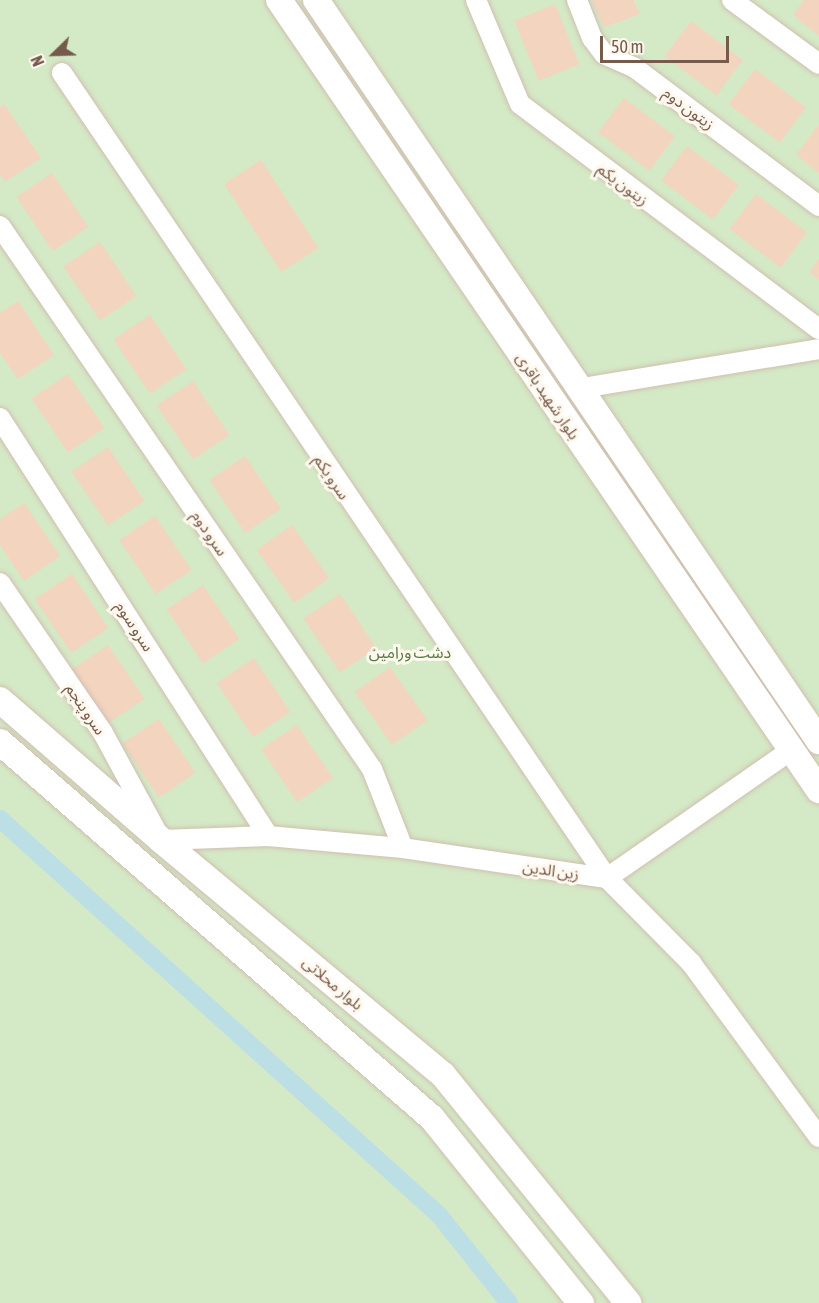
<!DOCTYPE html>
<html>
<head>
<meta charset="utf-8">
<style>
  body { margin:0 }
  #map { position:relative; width:819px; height:1303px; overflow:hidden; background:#fcf5e8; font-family:"Asap Condensed","Noto Sans Arabic",sans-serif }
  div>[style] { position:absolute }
  .green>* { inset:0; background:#d4eac6; transform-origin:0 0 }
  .canal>* { height:18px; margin:-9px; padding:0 9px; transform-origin:9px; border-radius:9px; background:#bcdfe6 }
  .building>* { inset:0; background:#f2d4bf; transform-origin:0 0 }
  .roads { filter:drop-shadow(0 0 2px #d0bfb0) drop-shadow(0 0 2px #d0bfb0) }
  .minor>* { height:20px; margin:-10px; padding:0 10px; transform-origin:10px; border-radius:10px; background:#fff }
  .tertiary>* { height:26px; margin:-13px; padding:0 13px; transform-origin:13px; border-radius:13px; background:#fff }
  span { translate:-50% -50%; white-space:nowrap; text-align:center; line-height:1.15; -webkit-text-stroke:6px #fff8ee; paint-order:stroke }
  .street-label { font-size:16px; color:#765b4c }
  .park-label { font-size:16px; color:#547c43 }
  .north { position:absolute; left:24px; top:24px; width:60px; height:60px; -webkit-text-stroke:4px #fff8ee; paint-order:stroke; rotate:247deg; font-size:16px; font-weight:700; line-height:24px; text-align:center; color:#765b4c }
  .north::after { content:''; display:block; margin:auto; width:21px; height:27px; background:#765b4c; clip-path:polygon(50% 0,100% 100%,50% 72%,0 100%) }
  .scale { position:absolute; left:600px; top:36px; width:129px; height:27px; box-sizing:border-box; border:3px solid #765b4c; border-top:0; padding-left:8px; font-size:18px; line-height:21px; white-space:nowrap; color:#765b4c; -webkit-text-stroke:4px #fff8ee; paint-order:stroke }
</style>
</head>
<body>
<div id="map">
  <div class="green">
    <i style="left:0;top:0;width:819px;height:1303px"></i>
  </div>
  <div class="canal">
    <i style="left:0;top:819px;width:591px;rotate:42.05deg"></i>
    <i style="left:439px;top:1215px;width:112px;rotate:51.5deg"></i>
  </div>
  <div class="building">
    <i style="clip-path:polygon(591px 0,633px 0,640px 14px,604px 27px)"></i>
    <i style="clip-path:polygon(804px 0,819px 0,819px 36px,793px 15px)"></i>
    <i style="left:555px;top:4px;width:65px;height:44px;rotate:68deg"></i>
    <i style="left:691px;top:21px;width:65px;height:44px;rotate:37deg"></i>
    <i style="left:755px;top:69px;width:64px;height:44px;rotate:37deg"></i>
    <i style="left:624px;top:98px;width:64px;height:43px;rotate:37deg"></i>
    <i style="clip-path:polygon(4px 104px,41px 158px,5px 182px,0 175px,0 107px)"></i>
    <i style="clip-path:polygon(819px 124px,819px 173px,796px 155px)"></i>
    <i style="left:687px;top:146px;width:65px;height:43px;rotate:37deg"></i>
    <i style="left:261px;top:160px;width:105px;height:44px;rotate:57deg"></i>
    <i style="left:52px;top:173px;width:65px;height:43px;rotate:56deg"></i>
    <i style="left:756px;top:194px;width:64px;height:44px;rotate:37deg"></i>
    <i style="left:100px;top:242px;width:65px;height:44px;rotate:56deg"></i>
    <i style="clip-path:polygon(819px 259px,819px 280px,809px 272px)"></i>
    <i style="clip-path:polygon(18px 301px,54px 355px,18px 379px,0 353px,0 313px)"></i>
    <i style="left:150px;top:315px;width:65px;height:44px;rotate:56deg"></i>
    <i style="left:68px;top:374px;width:65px;height:44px;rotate:56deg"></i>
    <i style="left:193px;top:381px;width:65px;height:44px;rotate:56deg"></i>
    <i style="left:108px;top:447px;width:65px;height:44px;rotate:56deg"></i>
    <i style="left:245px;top:456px;width:64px;height:43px;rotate:56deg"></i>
    <i style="clip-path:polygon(24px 503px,60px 556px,24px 581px,0 545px,0 519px)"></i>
    <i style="left:155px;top:516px;width:65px;height:43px;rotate:56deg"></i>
    <i style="left:292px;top:525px;width:65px;height:43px;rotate:55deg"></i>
    <i style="left:72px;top:574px;width:65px;height:45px;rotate:56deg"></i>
    <i style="left:203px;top:585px;width:65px;height:44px;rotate:56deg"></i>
    <i style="left:340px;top:594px;width:65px;height:44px;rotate:56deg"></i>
    <i style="left:108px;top:645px;width:65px;height:44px;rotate:56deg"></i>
    <i style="left:254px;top:658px;width:65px;height:45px;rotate:56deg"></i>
    <i style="left:390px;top:667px;width:65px;height:43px;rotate:55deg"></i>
    <i style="left:159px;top:719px;width:65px;height:44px;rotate:56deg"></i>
    <i style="left:297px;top:725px;width:64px;height:43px;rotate:56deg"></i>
  </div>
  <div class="roads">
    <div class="minor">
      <i style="left:476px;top:0;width:113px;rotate:67.1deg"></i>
      <i style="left:520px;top:104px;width:374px;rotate:37deg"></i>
      <i style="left:577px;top:0;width:41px;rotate:68.5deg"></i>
      <i style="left:592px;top:38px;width:20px;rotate:53deg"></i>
      <i style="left:604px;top:54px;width:34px;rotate:24deg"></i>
      <i style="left:635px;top:68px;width:230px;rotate:36.9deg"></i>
      <i style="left:732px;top:0;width:108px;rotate:36.3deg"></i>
      <i style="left:62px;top:73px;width:972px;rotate:55.9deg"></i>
      <i style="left:607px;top:878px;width:224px;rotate:-34.8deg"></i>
      <i style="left:0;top:226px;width:658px;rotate:55.59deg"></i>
      <i style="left:372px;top:769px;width:85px;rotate:68.6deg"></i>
      <i style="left:582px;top:388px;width:240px;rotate:-9.3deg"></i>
      <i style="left:0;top:418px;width:497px;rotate:57.3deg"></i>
      <i style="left:0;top:583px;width:182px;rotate:55.5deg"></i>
      <i style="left:103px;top:733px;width:122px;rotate:61.5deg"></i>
      <i style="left:161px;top:840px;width:107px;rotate:-2.1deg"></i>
      <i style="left:268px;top:836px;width:136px;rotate:5.1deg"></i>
      <i style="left:403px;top:848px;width:206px;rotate:8.4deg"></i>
      <i style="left:607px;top:878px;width:120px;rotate:45.3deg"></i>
      <i style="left:691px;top:963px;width:216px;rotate:53.7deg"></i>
    </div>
    <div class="tertiary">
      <i style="left:279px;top:0;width:957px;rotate:55.65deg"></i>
      <i style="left:316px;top:0;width:896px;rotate:55.83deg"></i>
      <i style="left:0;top:700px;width:213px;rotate:41deg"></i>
      <i style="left:161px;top:840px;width:367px;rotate:39.8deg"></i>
      <i style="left:443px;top:1075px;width:294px;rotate:50.9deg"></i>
      <i style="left:0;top:742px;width:573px;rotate:41.04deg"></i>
      <i style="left:432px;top:1118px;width:238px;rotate:51.2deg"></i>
    </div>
  </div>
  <div class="street-label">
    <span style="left:689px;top:108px;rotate:37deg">زیتون دوم</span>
    <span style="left:623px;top:184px;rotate:37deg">زیتون یکم</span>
    <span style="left:548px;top:396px;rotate:56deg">بلوار شهید باقری</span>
    <span style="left:332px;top:477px;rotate:56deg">سرو یکم</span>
    <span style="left:210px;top:533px;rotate:56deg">سرو دوم</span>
    <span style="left:135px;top:626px;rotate:57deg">سرو سوم</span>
    <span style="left:86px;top:709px;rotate:56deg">سرو پنجم</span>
    <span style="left:551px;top:870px;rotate:8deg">زین الدین</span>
    <span style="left:333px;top:983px;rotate:40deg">بلوار محلاتی</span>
  </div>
  <div class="park-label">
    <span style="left:410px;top:652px">دشت ورامین</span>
  </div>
  <div class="north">N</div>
  <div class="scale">50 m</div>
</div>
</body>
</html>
